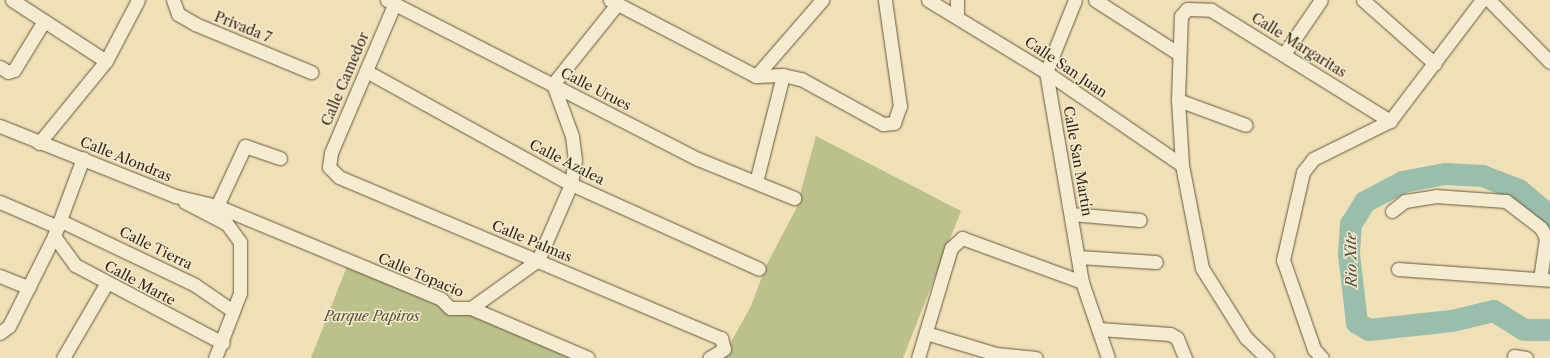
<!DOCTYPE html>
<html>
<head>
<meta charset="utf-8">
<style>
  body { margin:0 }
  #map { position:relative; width:1550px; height:358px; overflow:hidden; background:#f0e0b7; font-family:"Libre Caslon Text",serif }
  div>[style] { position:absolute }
  .green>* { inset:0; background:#bcc18c }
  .river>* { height:22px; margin:-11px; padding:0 11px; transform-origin:11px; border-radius:11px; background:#9abdac }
  .roads { filter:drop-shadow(0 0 1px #65563e) drop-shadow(0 0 1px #65563e) }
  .minor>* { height:13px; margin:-6.5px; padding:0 6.5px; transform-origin:6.5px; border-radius:6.5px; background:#f5ebd0 }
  span { translate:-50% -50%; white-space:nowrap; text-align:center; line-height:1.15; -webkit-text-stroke:3px #f5ebd0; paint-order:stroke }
  .street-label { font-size:14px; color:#372815 }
  .park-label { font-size:14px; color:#584e33; font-style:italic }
  .water-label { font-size:15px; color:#504d3b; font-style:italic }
</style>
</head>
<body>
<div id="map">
  <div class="green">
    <i style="clip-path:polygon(816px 136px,961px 211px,903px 358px,722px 358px,751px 306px,766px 266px,796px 209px)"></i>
    <i style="clip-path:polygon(349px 261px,573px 358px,311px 358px)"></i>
  </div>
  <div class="river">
    <i style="left:1550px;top:216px;width:40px;rotate:-140deg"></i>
    <i style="left:1519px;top:190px;width:39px;rotate:-159deg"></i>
    <i style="left:1483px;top:176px;width:38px;rotate:-177deg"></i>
    <i style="left:1445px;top:174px;width:43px;rotate:169.2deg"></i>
    <i style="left:1403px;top:182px;width:43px;rotate:152.2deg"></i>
    <i style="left:1365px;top:202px;width:26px;rotate:122deg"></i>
    <i style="left:1351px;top:224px;width:30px;rotate:94deg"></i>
    <i style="left:1349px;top:254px;width:69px;rotate:83.4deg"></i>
    <i style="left:1357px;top:323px;width:14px;rotate:30deg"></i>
    <i style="left:1369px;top:330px;width:83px;rotate:-6.2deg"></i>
    <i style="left:1452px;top:321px;width:43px;rotate:-13.4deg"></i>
    <i style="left:1494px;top:311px;width:36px;rotate:32deg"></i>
    <i style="left:1525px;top:330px;width:25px"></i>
  </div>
  <div class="roads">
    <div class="minor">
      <i style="left:12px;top:0;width:112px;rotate:33deg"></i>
      <i style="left:173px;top:0;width:15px;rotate:70deg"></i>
      <i style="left:178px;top:14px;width:20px;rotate:30deg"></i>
      <i style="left:195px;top:24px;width:126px;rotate:22.5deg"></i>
      <i style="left:387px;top:0;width:349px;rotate:27.1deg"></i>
      <i style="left:698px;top:159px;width:104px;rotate:22.1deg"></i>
      <i style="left:610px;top:0;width:165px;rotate:27.5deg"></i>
      <i style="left:756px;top:76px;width:27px;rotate:-2deg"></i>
      <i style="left:783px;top:75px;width:18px;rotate:13deg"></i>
      <i style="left:801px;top:79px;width:94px;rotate:28.8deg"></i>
      <i style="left:883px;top:124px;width:11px;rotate:-5deg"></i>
      <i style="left:894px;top:123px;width:18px;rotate:-71deg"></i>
      <i style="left:900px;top:106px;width:107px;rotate:-98.1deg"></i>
      <i style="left:928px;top:0;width:138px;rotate:31.4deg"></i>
      <i style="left:1046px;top:72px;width:165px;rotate:34.4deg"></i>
      <i style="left:1075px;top:0;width:78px;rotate:111.9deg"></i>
      <i style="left:1046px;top:72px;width:213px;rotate:80.3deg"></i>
      <i style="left:1082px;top:282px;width:80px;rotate:71.1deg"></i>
      <i style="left:1095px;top:0;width:100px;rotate:32.7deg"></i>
      <i style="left:1363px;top:0;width:96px;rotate:41.6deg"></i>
      <i style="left:1489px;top:0;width:87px;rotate:45.5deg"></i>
      <i style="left:394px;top:5px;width:161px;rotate:113.1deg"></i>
      <i style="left:331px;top:153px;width:14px;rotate:98deg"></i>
      <i style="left:329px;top:167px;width:14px;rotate:45deg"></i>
      <i style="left:339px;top:177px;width:415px;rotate:22.9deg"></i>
      <i style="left:721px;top:338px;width:11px;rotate:75deg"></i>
      <i style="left:724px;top:349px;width:17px;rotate:149deg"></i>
      <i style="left:957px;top:16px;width:16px;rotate:-90deg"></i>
      <i style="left:1284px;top:54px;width:65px;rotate:-55.6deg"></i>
      <i style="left:0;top:67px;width:9px;rotate:32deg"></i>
      <i style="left:8px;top:72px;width:6px;rotate:-18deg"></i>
      <i style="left:14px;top:70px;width:57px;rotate:-58.5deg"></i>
      <i style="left:366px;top:71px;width:234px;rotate:28.9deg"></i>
      <i style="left:571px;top:184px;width:206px;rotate:24.3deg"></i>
      <i style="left:756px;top:76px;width:101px;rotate:-49deg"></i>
      <i style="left:1178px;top:100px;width:72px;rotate:20.2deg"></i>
      <i style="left:0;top:126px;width:188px;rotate:21.8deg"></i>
      <i style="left:175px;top:196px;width:43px;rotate:13.4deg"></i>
      <i style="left:217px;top:206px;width:243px;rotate:22.5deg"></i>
      <i style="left:441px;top:299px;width:13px;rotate:45deg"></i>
      <i style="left:450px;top:308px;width:21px"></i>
      <i style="left:471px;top:308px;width:127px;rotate:23.1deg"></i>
      <i style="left:39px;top:143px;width:106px;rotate:-50.7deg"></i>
      <i style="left:106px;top:61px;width:69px;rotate:-62.3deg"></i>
      <i style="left:756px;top:182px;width:110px;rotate:-75.8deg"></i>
      <i style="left:0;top:202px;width:63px;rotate:23.3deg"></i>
      <i style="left:185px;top:202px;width:47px;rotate:27.6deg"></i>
      <i style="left:227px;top:224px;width:22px;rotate:54deg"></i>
      <i style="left:240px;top:242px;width:51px;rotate:90deg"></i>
      <i style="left:240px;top:293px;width:70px;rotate:111deg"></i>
      <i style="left:217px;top:206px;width:66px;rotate:-65deg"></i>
      <i style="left:245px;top:146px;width:37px;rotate:19deg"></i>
      <i style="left:1392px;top:211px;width:16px;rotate:-38deg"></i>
      <i style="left:1405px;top:201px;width:30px;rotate:-9deg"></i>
      <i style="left:1435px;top:196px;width:71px;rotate:4deg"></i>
      <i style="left:1506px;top:201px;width:44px;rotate:37.6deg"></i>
      <i style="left:1541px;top:228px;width:11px;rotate:63deg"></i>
      <i style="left:1546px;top:238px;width:41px;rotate:98.3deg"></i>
      <i style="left:1071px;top:214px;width:69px;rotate:5deg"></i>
      <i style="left:61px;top:221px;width:148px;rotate:25.5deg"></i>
      <i style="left:195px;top:285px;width:46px;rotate:34.4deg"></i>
      <i style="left:54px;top:236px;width:36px;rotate:54deg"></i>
      <i style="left:75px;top:265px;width:167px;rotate:27.8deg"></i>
      <i style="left:1078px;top:257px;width:78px;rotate:3.7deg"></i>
      <i style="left:1398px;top:269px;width:152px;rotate:4.1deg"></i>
      <i style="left:0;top:276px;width:31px;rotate:22deg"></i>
      <i style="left:471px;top:308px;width:82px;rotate:-35.6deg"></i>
      <i style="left:538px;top:260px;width:83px;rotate:-66.5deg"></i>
      <i style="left:571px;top:184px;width:24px;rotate:-81deg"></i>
      <i style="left:575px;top:160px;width:24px;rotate:-97deg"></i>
      <i style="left:572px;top:136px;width:55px;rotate:-110.1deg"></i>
      <i style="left:553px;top:84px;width:102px;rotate:-51.3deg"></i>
      <i style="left:1099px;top:329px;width:71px;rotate:4deg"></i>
      <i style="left:1170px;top:334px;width:8px;rotate:30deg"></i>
      <i style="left:1177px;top:338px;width:22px;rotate:68deg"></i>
      <i style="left:0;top:333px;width:11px;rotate:-38deg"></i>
      <i style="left:9px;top:326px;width:101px;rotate:-63.4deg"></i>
      <i style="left:54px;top:236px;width:83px;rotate:-69.6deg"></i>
      <i style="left:926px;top:333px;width:73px;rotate:16.7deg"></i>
      <i style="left:996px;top:354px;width:40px;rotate:5.7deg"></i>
      <i style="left:1514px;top:356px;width:12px;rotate:9deg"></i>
      <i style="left:63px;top:358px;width:86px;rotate:-59.8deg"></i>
      <i style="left:918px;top:358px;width:115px;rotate:-73.3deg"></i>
      <i style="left:951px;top:248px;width:15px;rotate:-42deg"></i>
      <i style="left:962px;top:238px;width:128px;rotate:20.1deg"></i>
      <i style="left:1267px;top:358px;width:29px;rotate:-136deg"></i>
      <i style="left:1246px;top:338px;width:83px;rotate:-122.2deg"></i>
      <i style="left:1202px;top:268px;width:105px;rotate:-101deg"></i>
      <i style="left:1182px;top:165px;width:65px;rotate:-93.5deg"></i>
      <i style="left:1178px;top:100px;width:84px;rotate:-88deg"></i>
      <i style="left:1181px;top:16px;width:9px;rotate:-49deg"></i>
      <i style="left:1187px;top:9px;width:24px;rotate:2deg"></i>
      <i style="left:1211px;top:10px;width:211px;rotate:31.8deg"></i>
      <i style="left:1322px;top:358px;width:12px;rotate:-132deg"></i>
      <i style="left:1314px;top:349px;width:94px;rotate:-109.2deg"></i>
      <i style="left:1283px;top:260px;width:90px;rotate:-77.2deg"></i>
      <i style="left:1303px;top:172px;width:16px;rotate:-52deg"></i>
      <i style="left:1313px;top:159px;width:86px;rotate:-26.3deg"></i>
      <i style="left:1390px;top:121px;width:152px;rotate:-52.8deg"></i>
    </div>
  </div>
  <div class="street-label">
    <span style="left:243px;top:27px;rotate:22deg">Privada 7</span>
    <span style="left:1299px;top:45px;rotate:32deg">Calle Margaritas</span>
    <span style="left:1066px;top:67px;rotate:34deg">Calle San Juan</span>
    <span style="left:345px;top:79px;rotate:-67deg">Calle Camedor</span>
    <span style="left:596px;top:89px;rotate:27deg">Calle Urues</span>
    <span style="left:126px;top:159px;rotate:22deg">Calle Alondras</span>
    <span style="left:1078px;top:161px;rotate:80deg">Calle San Martín</span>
    <span style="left:567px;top:162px;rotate:27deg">Calle Azalea</span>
    <span style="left:532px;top:241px;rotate:23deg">Calle Palmas</span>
    <span style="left:156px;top:248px;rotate:26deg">Calle Tierra</span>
    <span style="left:421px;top:275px;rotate:23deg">Calle Topacio</span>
    <span style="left:140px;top:283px;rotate:28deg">Calle Marte</span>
  </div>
  <div class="park-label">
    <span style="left:372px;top:316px">Parque Papiros</span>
  </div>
  <div class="water-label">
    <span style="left:1351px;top:260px;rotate:-91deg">Rio Xite</span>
  </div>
</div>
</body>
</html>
